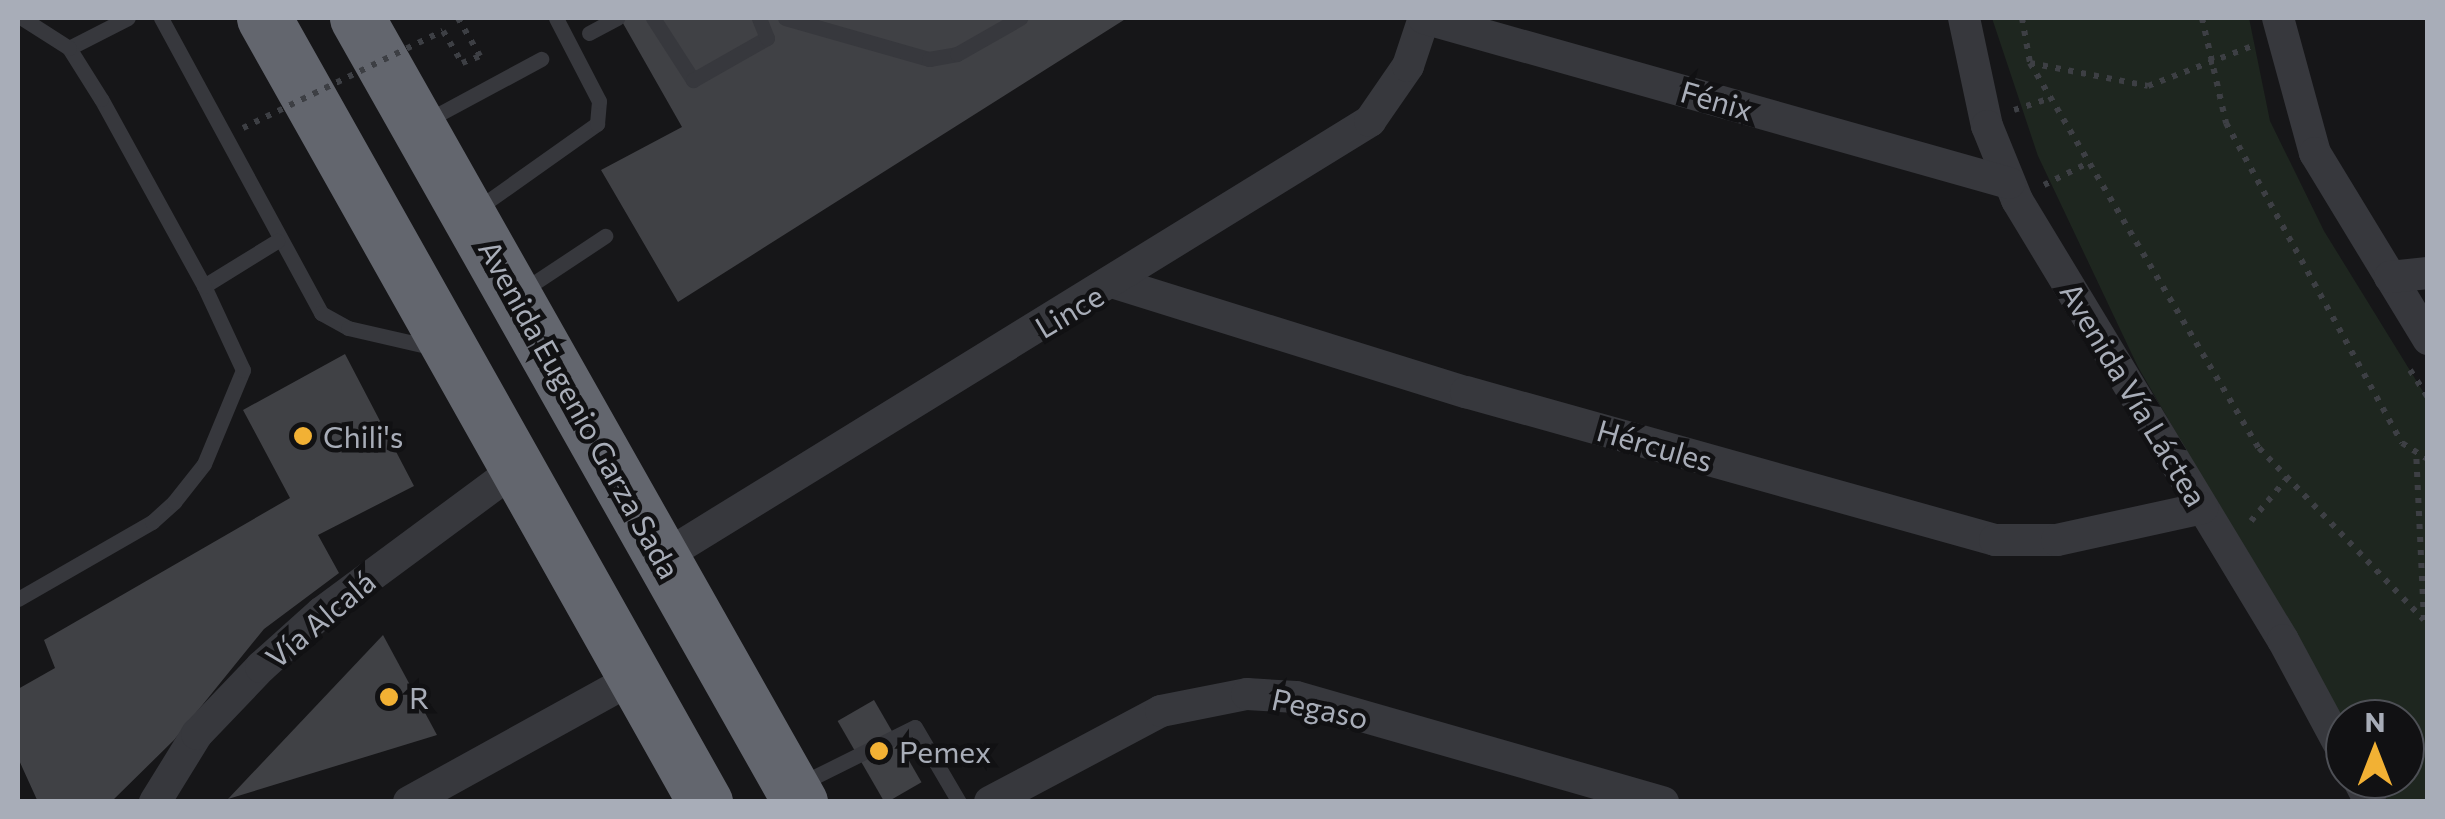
<!DOCTYPE html>
<html>
<head>
<meta charset="utf-8">
<style>
  body { margin:0 }
  #map { position:relative; width:2445px; height:819px; overflow:hidden; background:#161618; font-family:Commissioner,sans-serif }
  div>[style] { position:absolute }
  .green>* { inset:0; background:#1e261f }
  .building>* { inset:0; background:#404145; transform-origin:0 0 }
  .path>* { height:6px; margin-top:-3px; transform-origin:0; background:repeating-linear-gradient(90deg,#3d3f44 0 5px,transparent 0 13px) }
  .lane>* { height:15px; margin:-7.5px; padding:0 7.5px; transform-origin:7.5px; border-radius:7.5px; background:#37383d }
  .street>* { height:32px; margin:-16px; padding:0 16px; transform-origin:16px; border-radius:16px; background:#37383d }
  .highway>* { height:55px; margin:-27.5px; padding:0 27.5px; transform-origin:27.5px; border-radius:27.5px; background:#63666e }
  .path-bridge>* { height:6px; margin-top:-3px; transform-origin:0; background:repeating-linear-gradient(90deg,#3d3f44 0 5px,transparent 0 13px) }
  .dots>* { width:28px; height:28px; translate:-50% -50%; box-sizing:border-box; border:5px solid #111113; border-radius:50% }
  span { translate:-50% -50%; white-space:nowrap; text-align:center; line-height:1.15; -webkit-text-stroke:9px #111113; paint-order:stroke }
  .street-label { font-size:30px; color:#a8adb8 }
  .poi-label { font-size:30px; color:#a8adb8 }
  .left { translate:0 -50%; text-align:left }
  .frame { position:absolute; inset:0; border:20px solid #a8adb8; pointer-events:none }
  .north { position:absolute; left:2325px; top:699px; width:100px; height:100px; box-sizing:border-box; background:#111113; border:2px solid #4d4f55; border-radius:50%; rotate:0deg; font-size:28px; font-weight:700; line-height:40px; text-align:center; color:#a8adb8 }
  .north::after { content:''; display:block; margin:auto; width:35px; height:45px; background:#f2b134; clip-path:polygon(50% 0,100% 100%,50% 72%,0 100%) }
</style>
</head>
<body>
<div id="map">
  <div class="green">
    <i style="clip-path:polygon(1992px 18px,2249px 18px,2270px 121px,2324px 231px,2427px 398px,2427px 801px,2387px 801px,2375px 779px,2405px 779px,2405px 719px,2345px 724px,2138px 367px,2038px 156px)"></i>
  </div>
  <div class="building">
    <i style="clip-path:polygon(620px 18px,1127px 18px,678px 302px,601px 170px,682px 127px)"></i>
    <i style="clip-path:polygon(345px 354px,414px 486px,318px 535px,339px 573px,264px 629px,174px 740px,111px 802px,38px 802px,18px 758px,18px 689px,55px 668px,44px 640px,290px 498px,243px 410px)"></i>
    <i style="clip-path:polygon(383px 635px,437px 735px,228px 799px)"></i>
    <i style="left:874px;top:700px;width:95px;height:42px;rotate:60deg"></i>
  </div>
  <div class="path">
    <i style="left:2022px;top:18px;width:46px;rotate:79.9deg"></i>
    <i style="left:2030px;top:63px;width:120px;rotate:11deg"></i>
    <i style="left:2148px;top:86px;width:111px;rotate:-21deg"></i>
    <i style="left:2202px;top:18px;width:108px;rotate:77.1deg"></i>
    <i style="left:2226px;top:123px;width:365px;rotate:61.2deg"></i>
    <i style="left:2402px;top:443px;width:31px;rotate:32deg"></i>
    <i style="left:443px;top:31px;width:37px;rotate:59deg"></i>
    <i style="left:462px;top:63px;width:19px;rotate:-21deg"></i>
    <i style="left:480px;top:56px;width:44px;rotate:-120.1deg"></i>
    <i style="left:2030px;top:63px;width:448px;rotate:59.3deg"></i>
    <i style="left:2259px;top:448px;width:238px;rotate:46.2deg"></i>
    <i style="left:2424px;top:620px;width:168px;rotate:-92.7deg"></i>
    <i style="left:2014px;top:110px;width:39px;rotate:-18deg"></i>
    <i style="left:2044px;top:185px;width:51px;rotate:-26.6deg"></i>
    <i style="left:2410px;top:370px;width:33px;rotate:57deg"></i>
    <i style="left:2251px;top:521px;width:57px;rotate:-49.9deg"></i>
  </div>
  <div class="lane">
    <i style="left:161px;top:18px;width:336px;rotate:61.5deg"></i>
    <i style="left:321px;top:313px;width:31px;rotate:29deg"></i>
    <i style="left:348px;top:328px;width:89px;rotate:12.9deg"></i>
    <i style="left:653px;top:18px;width:74px;rotate:57.2deg"></i>
    <i style="left:693px;top:80px;width:85px;rotate:-29.6deg"></i>
    <i style="left:767px;top:38px;width:22px;rotate:-112deg"></i>
    <i style="left:785px;top:18px;width:150px;rotate:15.9deg"></i>
    <i style="left:929px;top:59px;width:28px;rotate:-10deg"></i>
    <i style="left:957px;top:54px;width:73px;rotate:-29.7deg"></i>
    <i style="left:589px;top:33px;width:32px;rotate:-28deg"></i>
    <i style="left:69px;top:48px;width:66px;rotate:-27deg"></i>
    <i style="left:426px;top:121px;width:131px;rotate:-28.3deg"></i>
    <i style="left:474px;top:211px;width:151px;rotate:-35.3deg"></i>
    <i style="left:597px;top:124px;width:23px;rotate:-85deg"></i>
    <i style="left:599px;top:101px;width:93px;rotate:-117.4deg"></i>
    <i style="left:204px;top:286px;width:86px;rotate:-31.7deg"></i>
    <i style="left:522px;top:291px;width:100px;rotate:-33.5deg"></i>
    <i style="left:18px;top:599px;width:155px;rotate:-29.9deg"></i>
    <i style="left:152px;top:522px;width:30px;rotate:-42deg"></i>
    <i style="left:174px;top:502px;width:48px;rotate:-51.7deg"></i>
    <i style="left:204px;top:464px;width:102px;rotate:-67.5deg"></i>
    <i style="left:243px;top:370px;width:93px;rotate:-114.9deg"></i>
    <i style="left:204px;top:286px;width:213px;rotate:-118.8deg"></i>
    <i style="left:101px;top:99px;width:60px;rotate:-122.1deg"></i>
    <i style="left:69px;top:48px;width:56px;rotate:-147.4deg"></i>
    <i style="left:800px;top:784px;width:128px;rotate:-26.4deg"></i>
    <i style="left:915px;top:727px;width:87px;rotate:59.6deg"></i>
  </div>
  <div class="street">
    <i style="left:1964px;top:18px;width:110px;rotate:78deg"></i>
    <i style="left:1987px;top:126px;width:80px;rotate:67.9deg"></i>
    <i style="left:2017px;top:200px;width:514px;rotate:58.85deg"></i>
    <i style="left:2283px;top:640px;width:131px;rotate:61.7deg"></i>
    <i style="left:2278px;top:18px;width:140px;rotate:74.7deg"></i>
    <i style="left:2315px;top:153px;width:218px;rotate:58.7deg"></i>
    <i style="left:2390px;top:277px;width:38px;rotate:-6deg"></i>
    <i style="left:1115px;top:283px;width:368px;rotate:17.3deg"></i>
    <i style="left:1466px;top:392px;width:549px;rotate:15.63deg"></i>
    <i style="left:1995px;top:540px;width:62px"></i>
    <i style="left:2057px;top:540px;width:149px;rotate:-12.4deg"></i>
    <i style="left:663px;top:557px;width:831px;rotate:-31.66deg"></i>
    <i style="left:1370px;top:121px;width:67px;rotate:-55.4deg"></i>
    <i style="left:1408px;top:66px;width:51px;rotate:-71.6deg"></i>
    <i style="left:1424px;top:18px;width:608px;rotate:15.75deg"></i>
    <i style="left:2358px;top:779px;width:26px;rotate:62deg"></i>
    <i style="left:155px;top:802px;width:80px;rotate:-58.3deg"></i>
    <i style="left:197px;top:734px;width:93px;rotate:-46.3deg"></i>
    <i style="left:261px;top:667px;width:81px;rotate:-42deg"></i>
    <i style="left:321px;top:613px;width:244px;rotate:-36.5deg"></i>
    <i style="left:409px;top:802px;width:258px;rotate:-28.9deg"></i>
    <i style="left:990px;top:802px;width:194px;rotate:-28deg"></i>
    <i style="left:1161px;top:711px;width:88px;rotate:-11.2deg"></i>
    <i style="left:1247px;top:694px;width:49px;rotate:3.5deg"></i>
    <i style="left:1296px;top:697px;width:382px;rotate:16deg"></i>
  </div>
  <div class="highway">
    <i style="left:264px;top:18px;width:900px;rotate:60.64deg"></i>
    <i style="left:357px;top:18px;width:901px;rotate:60.53deg"></i>
  </div>
  <div class="path-bridge">
    <i style="left:243px;top:128px;width:222px;rotate:-25.9deg"></i>
  </div>
  <div class="dots">
    <i style="left:303px;top:436px;background:#f2b134"></i>
    <i style="left:389px;top:697px;background:#f2b134"></i>
    <i style="left:879px;top:751px;background:#f2b134"></i>
  </div>
  <div class="street-label">
    <span style="left:1717px;top:100px;rotate:16deg">Fénix</span>
    <span style="left:1069px;top:311px;rotate:-31deg">Lince</span>
    <span style="left:2134px;top:394px;rotate:59deg">Avenida Vía Láctea</span>
    <span style="left:580px;top:409px;rotate:61deg">Avenida Eugenio Garza Sada</span>
    <span style="left:1655px;top:445px;rotate:16deg">Hércules</span>
    <span style="left:320px;top:619px;rotate:-40deg">Vía Alcalá</span>
    <span style="left:1320px;top:708px;rotate:12deg">Pegaso</span>
  </div>
  <div class="poi-label">
    <span class="left" style="left:323px;top:436px">Chili's</span>
    <span class="left" style="left:409px;top:697px">R</span>
    <span class="left" style="left:899px;top:751px">Pemex</span>
  </div>
  <div class="frame"></div>
  <div class="north">N</div>
</div>
</body>
</html>
